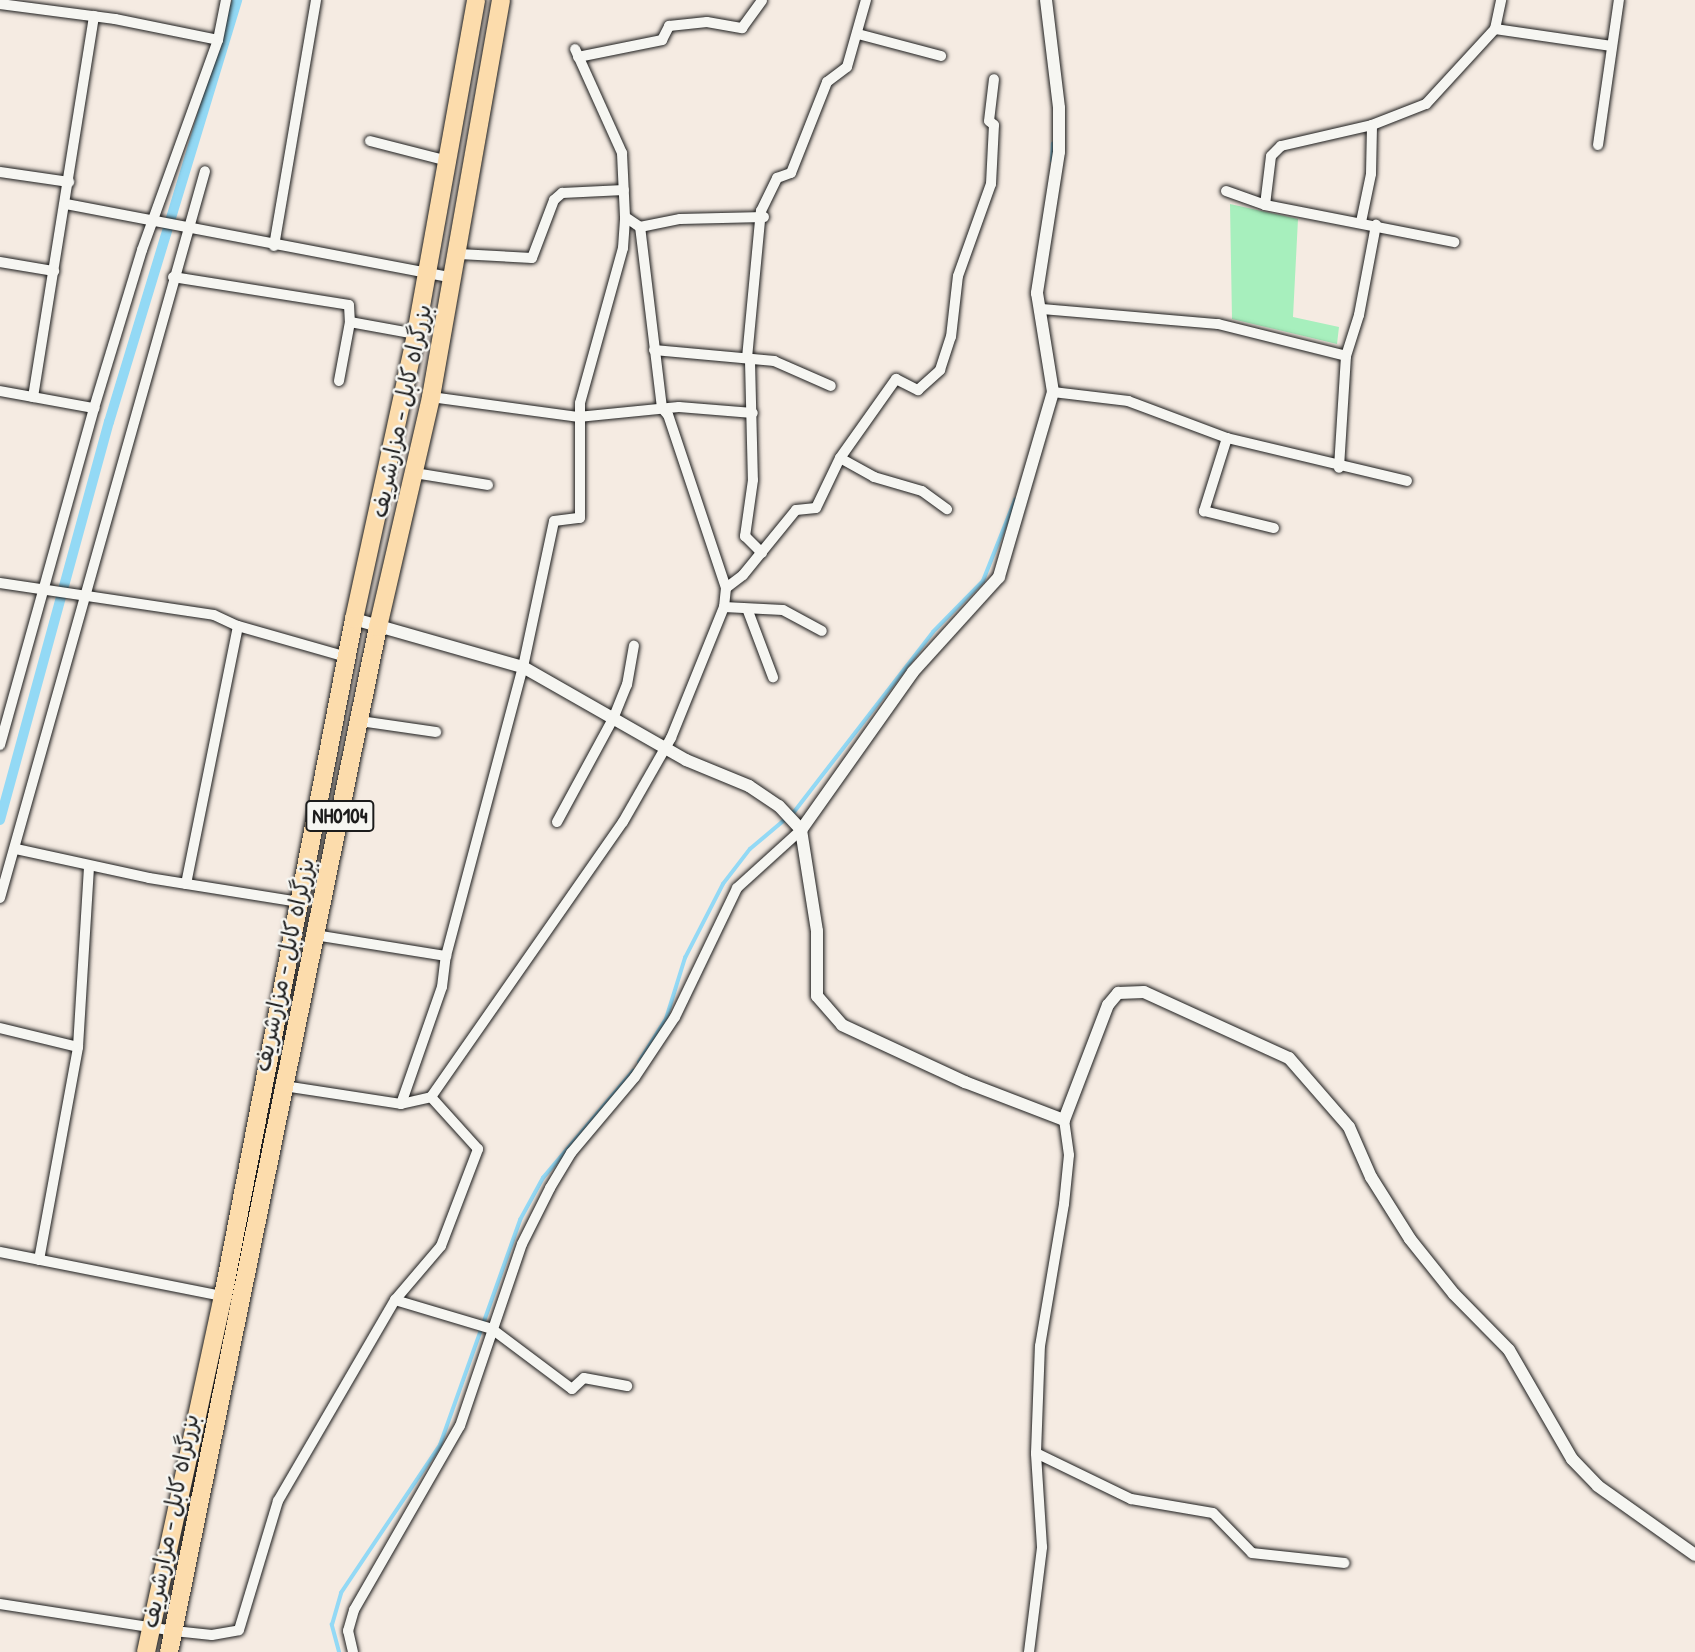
<!DOCTYPE html>
<html>
<head>
<meta charset="utf-8">
<style>
  body { margin:0 }
  #map { position:relative; width:1695px; height:1652px; overflow:hidden; background:#f5ebe2; font-family:"Patrick Hand","Playpen Sans Arabic",sans-serif }
  div>[style] { position:absolute }
  .green>* { inset:0; background:#a7efbd }
  .stream>* { height:3.5px; margin:-1.75px; padding:0 1.75px; transform-origin:1.75px; border-radius:1.75px; background:#93d9f5 }
  .canal>* { height:10px; margin:-5px; padding:0 5px; transform-origin:5px; border-radius:5px; background:#93d9f5 }
  .roads { filter:drop-shadow(0 0 2px #1c1c1c) drop-shadow(0 0 2px #1c1c1c) }
  .minor>* { height:10px; margin:-5px; padding:0 5px; transform-origin:5px; border-radius:5px; background:#f6f6f2 }
  .tertiary>* { height:12px; margin:-6px; padding:0 6px; transform-origin:6px; border-radius:6px; background:#f6f6f2 }
  .trunk>* { height:18px; margin:-9px; padding:0 9px; transform-origin:9px; border-radius:9px; background:#fcdcac }
  span { translate:-50% -50%; white-space:nowrap; text-align:center; line-height:1.15; -webkit-text-stroke:5px #f6f6f2; paint-order:stroke }
  .shield-label span { padding:2px 5px; background:#f6f6f2; border:2px solid; border-radius:5px; -webkit-text-stroke-width:0 }
  .shield-label { font-size:21px; color:#1c1c1c; font-weight:700 }
  .street-label { font-size:23px; color:#1c1c1c }
</style>
</head>
<body>
<div id="map">
  <div class="green">
    <i style="clip-path:polygon(1230px 204px,1298px 219px,1293px 317px,1339px 327px,1337px 344px,1232px 319px)"></i>
  </div>
  <div class="stream">
    <i style="left:1052px;top:161px;width:17px;rotate:-87deg"></i>
    <i style="left:639px;top:1062px;width:51px;rotate:-57.9deg"></i>
    <i style="left:666px;top:1019px;width:64px;rotate:-72.7deg"></i>
    <i style="left:685px;top:958px;width:83px;rotate:-62.8deg"></i>
    <i style="left:723px;top:884px;width:44px;rotate:-52.4deg"></i>
    <i style="left:750px;top:849px;width:57px;rotate:-40.1deg"></i>
    <i style="left:794px;top:812px;width:227px;rotate:-52.3deg"></i>
    <i style="left:933px;top:632px;width:71px;rotate:-45.6deg"></i>
    <i style="left:983px;top:581px;width:87px;rotate:-68.4deg"></i>
    <i style="left:339px;top:1652px;width:28px;rotate:-105deg"></i>
    <i style="left:332px;top:1625px;width:33px;rotate:-74deg"></i>
    <i style="left:341px;top:1593px;width:178px;rotate:-56.2deg"></i>
    <i style="left:440px;top:1445px;width:239px;rotate:-70.4deg"></i>
    <i style="left:520px;top:1220px;width:48px;rotate:-61.3deg"></i>
    <i style="left:543px;top:1178px;width:140px;rotate:-49.9deg"></i>
  </div>
  <div class="canal">
    <i style="left:0;top:820px;width:413px;rotate:-74.7deg"></i>
    <i style="left:109px;top:422px;width:441px;rotate:-73.1deg"></i>
  </div>
  <div class="roads">
    <div class="minor">
      <i style="left:0;top:4px;width:116px;rotate:7.4deg"></i>
      <i style="left:115px;top:19px;width:105px;rotate:11.5deg"></i>
      <i style="left:1495px;top:29px;width:118px;rotate:8.3deg"></i>
      <i style="left:858px;top:34px;width:86px;rotate:14.8deg"></i>
      <i style="left:578px;top:57px;width:86px;rotate:-11.4deg"></i>
      <i style="left:662px;top:40px;width:16px;rotate:-63deg"></i>
      <i style="left:669px;top:26px;width:38px;rotate:-6deg"></i>
      <i style="left:707px;top:22px;width:36px;rotate:10deg"></i>
      <i style="left:742px;top:28px;width:34px;rotate:-54deg"></i>
      <i style="left:370px;top:141px;width:81px;rotate:14.4deg"></i>
      <i style="left:1598px;top:145px;width:147px;rotate:-81.8deg"></i>
      <i style="left:0;top:172px;width:70px;rotate:8.2deg"></i>
      <i style="left:1226px;top:191px;width:41px;rotate:19.7deg"></i>
      <i style="left:1265px;top:205px;width:193px;rotate:11.1deg"></i>
      <i style="left:66px;top:204px;width:395px;rotate:10.8deg"></i>
      <i style="left:1265px;top:205px;width:49px;rotate:-83deg"></i>
      <i style="left:1271px;top:156px;width:14px;rotate:-45deg"></i>
      <i style="left:1281px;top:146px;width:93px;rotate:-13deg"></i>
      <i style="left:1361px;top:222px;width:49px;rotate:-78.2deg"></i>
      <i style="left:1371px;top:174px;width:49px;rotate:-88.8deg"></i>
      <i style="left:1372px;top:125px;width:58px;rotate:-21.3deg"></i>
      <i style="left:1426px;top:104px;width:102px;rotate:-47.4deg"></i>
      <i style="left:1495px;top:29px;width:30px;rotate:-78deg"></i>
      <i style="left:640px;top:227px;width:41px;rotate:-11.3deg"></i>
      <i style="left:680px;top:219px;width:84px;rotate:-1.4deg"></i>
      <i style="left:274px;top:246px;width:250px;rotate:-80.3deg"></i>
      <i style="left:459px;top:254px;width:73px;rotate:3.1deg"></i>
      <i style="left:532px;top:258px;width:62px;rotate:-69.2deg"></i>
      <i style="left:554px;top:200px;width:11px;rotate:-41deg"></i>
      <i style="left:562px;top:193px;width:62px;rotate:-2.8deg"></i>
      <i style="left:0;top:262px;width:55px;rotate:9.5deg"></i>
      <i style="left:173px;top:277px;width:178px;rotate:9deg"></i>
      <i style="left:349px;top:305px;width:17px;rotate:87deg"></i>
      <i style="left:350px;top:322px;width:60px;rotate:100.6deg"></i>
      <i style="left:1042px;top:309px;width:177px;rotate:4.9deg"></i>
      <i style="left:1218px;top:324px;width:132px;rotate:14deg"></i>
      <i style="left:1346px;top:356px;width:112px;rotate:93.6deg"></i>
      <i style="left:350px;top:322px;width:67px;rotate:10.3deg"></i>
      <i style="left:654px;top:350px;width:121px;rotate:5.2deg"></i>
      <i style="left:774px;top:361px;width:62px;rotate:23.7deg"></i>
      <i style="left:1346px;top:356px;width:43px;rotate:-72.4deg"></i>
      <i style="left:1359px;top:315px;width:92px;rotate:-79.3deg"></i>
      <i style="left:747px;top:358px;width:148px;rotate:-84.6deg"></i>
      <i style="left:761px;top:211px;width:37px;rotate:-64deg"></i>
      <i style="left:777px;top:178px;width:15px;rotate:-20deg"></i>
      <i style="left:791px;top:173px;width:98px;rotate:-68.4deg"></i>
      <i style="left:827px;top:82px;width:25px;rotate:-37deg"></i>
      <i style="left:847px;top:67px;width:70px;rotate:-74.2deg"></i>
      <i style="left:750px;top:361px;width:119px;rotate:88.6deg"></i>
      <i style="left:753px;top:480px;width:57px;rotate:98.1deg"></i>
      <i style="left:745px;top:536px;width:24px;rotate:45deg"></i>
      <i style="left:0;top:391px;width:96px;rotate:10.3deg"></i>
      <i style="left:1053px;top:392px;width:76px;rotate:6.8deg"></i>
      <i style="left:1128px;top:401px;width:106px;rotate:20.5deg"></i>
      <i style="left:1227px;top:438px;width:185px;rotate:13.4deg"></i>
      <i style="left:33px;top:397px;width:386px;rotate:-80.9deg"></i>
      <i style="left:431px;top:397px;width:148px;rotate:7.7deg"></i>
      <i style="left:578px;top:417px;width:101px;rotate:-5.7deg"></i>
      <i style="left:679px;top:407px;width:74px;rotate:4.6deg"></i>
      <i style="left:1227px;top:438px;width:77px;rotate:107.5deg"></i>
      <i style="left:1204px;top:511px;width:72px;rotate:13.7deg"></i>
      <i style="left:840px;top:458px;width:39px;rotate:29deg"></i>
      <i style="left:874px;top:477px;width:50px;rotate:16.3deg"></i>
      <i style="left:922px;top:491px;width:31px;rotate:36deg"></i>
      <i style="left:415px;top:473px;width:74px;rotate:9.3deg"></i>
      <i style="left:0;top:583px;width:216px;rotate:8.5deg"></i>
      <i style="left:214px;top:615px;width:26px;rotate:25deg"></i>
      <i style="left:238px;top:626px;width:113px;rotate:15.9deg"></i>
      <i style="left:726px;top:588px;width:21px;rotate:-37deg"></i>
      <i style="left:743px;top:575px;width:84px;rotate:-50.8deg"></i>
      <i style="left:796px;top:510px;width:20px;rotate:-6deg"></i>
      <i style="left:816px;top:508px;width:55px;rotate:-64.4deg"></i>
      <i style="left:840px;top:458px;width:97px;rotate:-54.7deg"></i>
      <i style="left:896px;top:379px;width:25px;rotate:27deg"></i>
      <i style="left:918px;top:390px;width:30px;rotate:-42deg"></i>
      <i style="left:940px;top:370px;width:35px;rotate:-72deg"></i>
      <i style="left:951px;top:337px;width:61px;rotate:-83.5deg"></i>
      <i style="left:958px;top:276px;width:98px;rotate:-70.3deg"></i>
      <i style="left:991px;top:184px;width:59px;rotate:-87.1deg"></i>
      <i style="left:994px;top:125px;width:6px;rotate:-141deg"></i>
      <i style="left:989px;top:121px;width:42px;rotate:-83.2deg"></i>
      <i style="left:724px;top:607px;width:59px;rotate:2.9deg"></i>
      <i style="left:783px;top:610px;width:44px;rotate:28.3deg"></i>
      <i style="left:748px;top:611px;width:71px;rotate:69.3deg"></i>
      <i style="left:360px;top:721px;width:77px;rotate:8.2deg"></i>
      <i style="left:0;top:745px;width:350px;rotate:-74.4deg"></i>
      <i style="left:94px;top:408px;width:165px;rotate:-73.1deg"></i>
      <i style="left:142px;top:250px;width:223px;rotate:-70.1deg"></i>
      <i style="left:218px;top:40px;width:41px;rotate:-78.7deg"></i>
      <i style="left:557px;top:822px;width:117px;rotate:-61.5deg"></i>
      <i style="left:613px;top:719px;width:37px;rotate:-68deg"></i>
      <i style="left:627px;top:685px;width:40px;rotate:-80deg"></i>
      <i style="left:16px;top:849px;width:136px;rotate:12.3deg"></i>
      <i style="left:149px;top:878px;width:152px;rotate:9.1deg"></i>
      <i style="left:186px;top:884px;width:263px;rotate:-78.6deg"></i>
      <i style="left:0;top:898px;width:755px;rotate:-74.25deg"></i>
      <i style="left:315px;top:935px;width:133px;rotate:9.1deg"></i>
      <i style="left:0;top:1028px;width:80px;rotate:13.7deg"></i>
      <i style="left:284px;top:1086px;width:118px;rotate:8.7deg"></i>
      <i style="left:401px;top:1104px;width:31px;rotate:-13deg"></i>
      <i style="left:431px;top:1097px;width:335px;rotate:-55.1deg"></i>
      <i style="left:623px;top:822px;width:97px;rotate:-60.3deg"></i>
      <i style="left:671px;top:738px;width:141px;rotate:-68deg"></i>
      <i style="left:724px;top:607px;width:19px;rotate:-84deg"></i>
      <i style="left:726px;top:588px;width:182px;rotate:-108.5deg"></i>
      <i style="left:668px;top:415px;width:9px;rotate:-131deg"></i>
      <i style="left:662px;top:408px;width:182px;rotate:-96.9deg"></i>
      <i style="left:640px;top:227px;width:18px;rotate:-146deg"></i>
      <i style="left:625px;top:217px;width:64px;rotate:-92.7deg"></i>
      <i style="left:622px;top:153px;width:114px;rotate:-114.3deg"></i>
      <i style="left:401px;top:1104px;width:124px;rotate:-70.7deg"></i>
      <i style="left:442px;top:987px;width:31px;rotate:-83deg"></i>
      <i style="left:446px;top:956px;width:299px;rotate:-75.1deg"></i>
      <i style="left:523px;top:667px;width:149px;rotate:-78deg"></i>
      <i style="left:554px;top:521px;width:26px;rotate:-7deg"></i>
      <i style="left:580px;top:518px;width:115px;rotate:-90deg"></i>
      <i style="left:580px;top:403px;width:161px;rotate:-74.5deg"></i>
      <i style="left:623px;top:248px;width:31px;rotate:-86deg"></i>
      <i style="left:0;top:1252px;width:227px;rotate:11.2deg"></i>
      <i style="left:39px;top:1260px;width:217px;rotate:-79.6deg"></i>
      <i style="left:78px;top:1047px;width:181px;rotate:-86.5deg"></i>
      <i style="left:395px;top:1300px;width:71px;rotate:-49.6deg"></i>
      <i style="left:441px;top:1246px;width:104px;rotate:-69.1deg"></i>
      <i style="left:478px;top:1149px;width:70px;rotate:-132.1deg"></i>
      <i style="left:1036px;top:1453px;width:106px;rotate:25.8deg"></i>
      <i style="left:1131px;top:1499px;width:83px;rotate:9.7deg"></i>
      <i style="left:1213px;top:1513px;width:56px;rotate:45.7deg"></i>
      <i style="left:1252px;top:1553px;width:93px;rotate:6.2deg"></i>
      <i style="left:0;top:1604px;width:176px;rotate:8.8deg"></i>
      <i style="left:174px;top:1631px;width:38px;rotate:6deg"></i>
      <i style="left:212px;top:1635px;width:27px;rotate:-10deg"></i>
      <i style="left:239px;top:1630px;width:135px;rotate:-73.2deg"></i>
      <i style="left:278px;top:1501px;width:233px;rotate:-59.8deg"></i>
      <i style="left:395px;top:1300px;width:101px;rotate:16.6deg"></i>
      <i style="left:492px;top:1329px;width:100px;rotate:36.9deg"></i>
      <i style="left:572px;top:1389px;width:16px;rotate:-43deg"></i>
      <i style="left:584px;top:1378px;width:44px;rotate:10.5deg"></i>
      <i style="left:353px;top:1652px;width:22px;rotate:-103deg"></i>
      <i style="left:348px;top:1631px;width:22px;rotate:-74deg"></i>
      <i style="left:354px;top:1610px;width:212px;rotate:-60.1deg"></i>
      <i style="left:460px;top:1426px;width:192px;rotate:-71.2deg"></i>
      <i style="left:522px;top:1244px;width:63px;rotate:-63.4deg"></i>
      <i style="left:550px;top:1188px;width:41px;rotate:-59deg"></i>
      <i style="left:571px;top:1153px;width:99px;rotate:-49.9deg"></i>
      <i style="left:635px;top:1077px;width:72px;rotate:-56.3deg"></i>
      <i style="left:675px;top:1017px;width:143px;rotate:-64.3deg"></i>
      <i style="left:737px;top:888px;width:86px;rotate:-42.2deg"></i>
      <i style="left:1029px;top:1652px;width:106px;rotate:-82.9deg"></i>
      <i style="left:1042px;top:1547px;width:94px;rotate:-93.7deg"></i>
      <i style="left:1036px;top:1453px;width:107px;rotate:-87.9deg"></i>
      <i style="left:1040px;top:1346px;width:144px;rotate:-80.4deg"></i>
      <i style="left:1064px;top:1204px;width:49px;rotate:-84.2deg"></i>
      <i style="left:1069px;top:1155px;width:35px;rotate:-98deg"></i>
    </div>
    <div class="tertiary">
      <i style="left:1046px;top:0;width:109px;rotate:83.1deg"></i>
      <i style="left:1059px;top:108px;width:44px;rotate:90deg"></i>
      <i style="left:1059px;top:152px;width:143px;rotate:98.9deg"></i>
      <i style="left:1037px;top:293px;width:100px;rotate:80.8deg"></i>
      <i style="left:1053px;top:392px;width:193px;rotate:106.3deg"></i>
      <i style="left:999px;top:577px;width:128px;rotate:132.2deg"></i>
      <i style="left:913px;top:672px;width:194px;rotate:125.3deg"></i>
      <i style="left:801px;top:830px;width:102px;rotate:81deg"></i>
      <i style="left:817px;top:931px;width:65px;rotate:90deg"></i>
      <i style="left:817px;top:996px;width:38px;rotate:49deg"></i>
      <i style="left:842px;top:1025px;width:136px;rotate:24.9deg"></i>
      <i style="left:965px;top:1082px;width:106px;rotate:21deg"></i>
      <i style="left:1064px;top:1120px;width:123px;rotate:-69.1deg"></i>
      <i style="left:1108px;top:1005px;width:16px;rotate:-50deg"></i>
      <i style="left:1118px;top:993px;width:26px;rotate:-2deg"></i>
      <i style="left:1144px;top:992px;width:159px;rotate:24.5deg"></i>
      <i style="left:1289px;top:1058px;width:91px;rotate:49deg"></i>
      <i style="left:1349px;top:1127px;width:55px;rotate:66.3deg"></i>
      <i style="left:1371px;top:1177px;width:73px;rotate:57.8deg"></i>
      <i style="left:1410px;top:1239px;width:70px;rotate:51.3deg"></i>
      <i style="left:1454px;top:1294px;width:78px;rotate:45.5deg"></i>
      <i style="left:1509px;top:1350px;width:126px;rotate:60deg"></i>
      <i style="left:1572px;top:1459px;width:37px;rotate:46deg"></i>
      <i style="left:1598px;top:1486px;width:119px;rotate:35.4deg"></i>
      <i style="left:354px;top:619px;width:176px;rotate:15.9deg"></i>
      <i style="left:523px;top:667px;width:188px;rotate:29.7deg"></i>
      <i style="left:686px;top:760px;width:68px;rotate:22.4deg"></i>
      <i style="left:749px;top:786px;width:36px;rotate:34deg"></i>
      <i style="left:779px;top:806px;width:33px;rotate:47deg"></i>
    </div>
    <div class="trunk">
      <i style="left:146px;top:1652px;width:364px;rotate:-77.8deg"></i>
      <i style="left:223px;top:1296px;width:690px;rotate:-79.05deg"></i>
      <i style="left:354px;top:619px;width:292px;rotate:-77.7deg"></i>
      <i style="left:416px;top:334px;width:339px;rotate:-79.8deg"></i>
      <i style="left:169px;top:1652px;width:1046px;rotate:-78.48deg"></i>
      <i style="left:378px;top:627px;width:236px;rotate:-77deg"></i>
      <i style="left:431px;top:397px;width:403px;rotate:-80deg"></i>
    </div>
  </div>
  <div class="shield-label">
    <span style="left:340px;top:816px">NH0104</span>
  </div>
  <div class="street-label">
    <span style="left:401px;top:411px;rotate:-78deg">بزرگراه کابل - مزارشریف</span>
    <span style="left:284px;top:965px;rotate:-78deg">بزرگراه کابل - مزارشریف</span>
    <span style="left:170px;top:1521px;rotate:-79deg">بزرگراه کابل - مزارشریف</span>
  </div>
</div>
</body>
</html>
